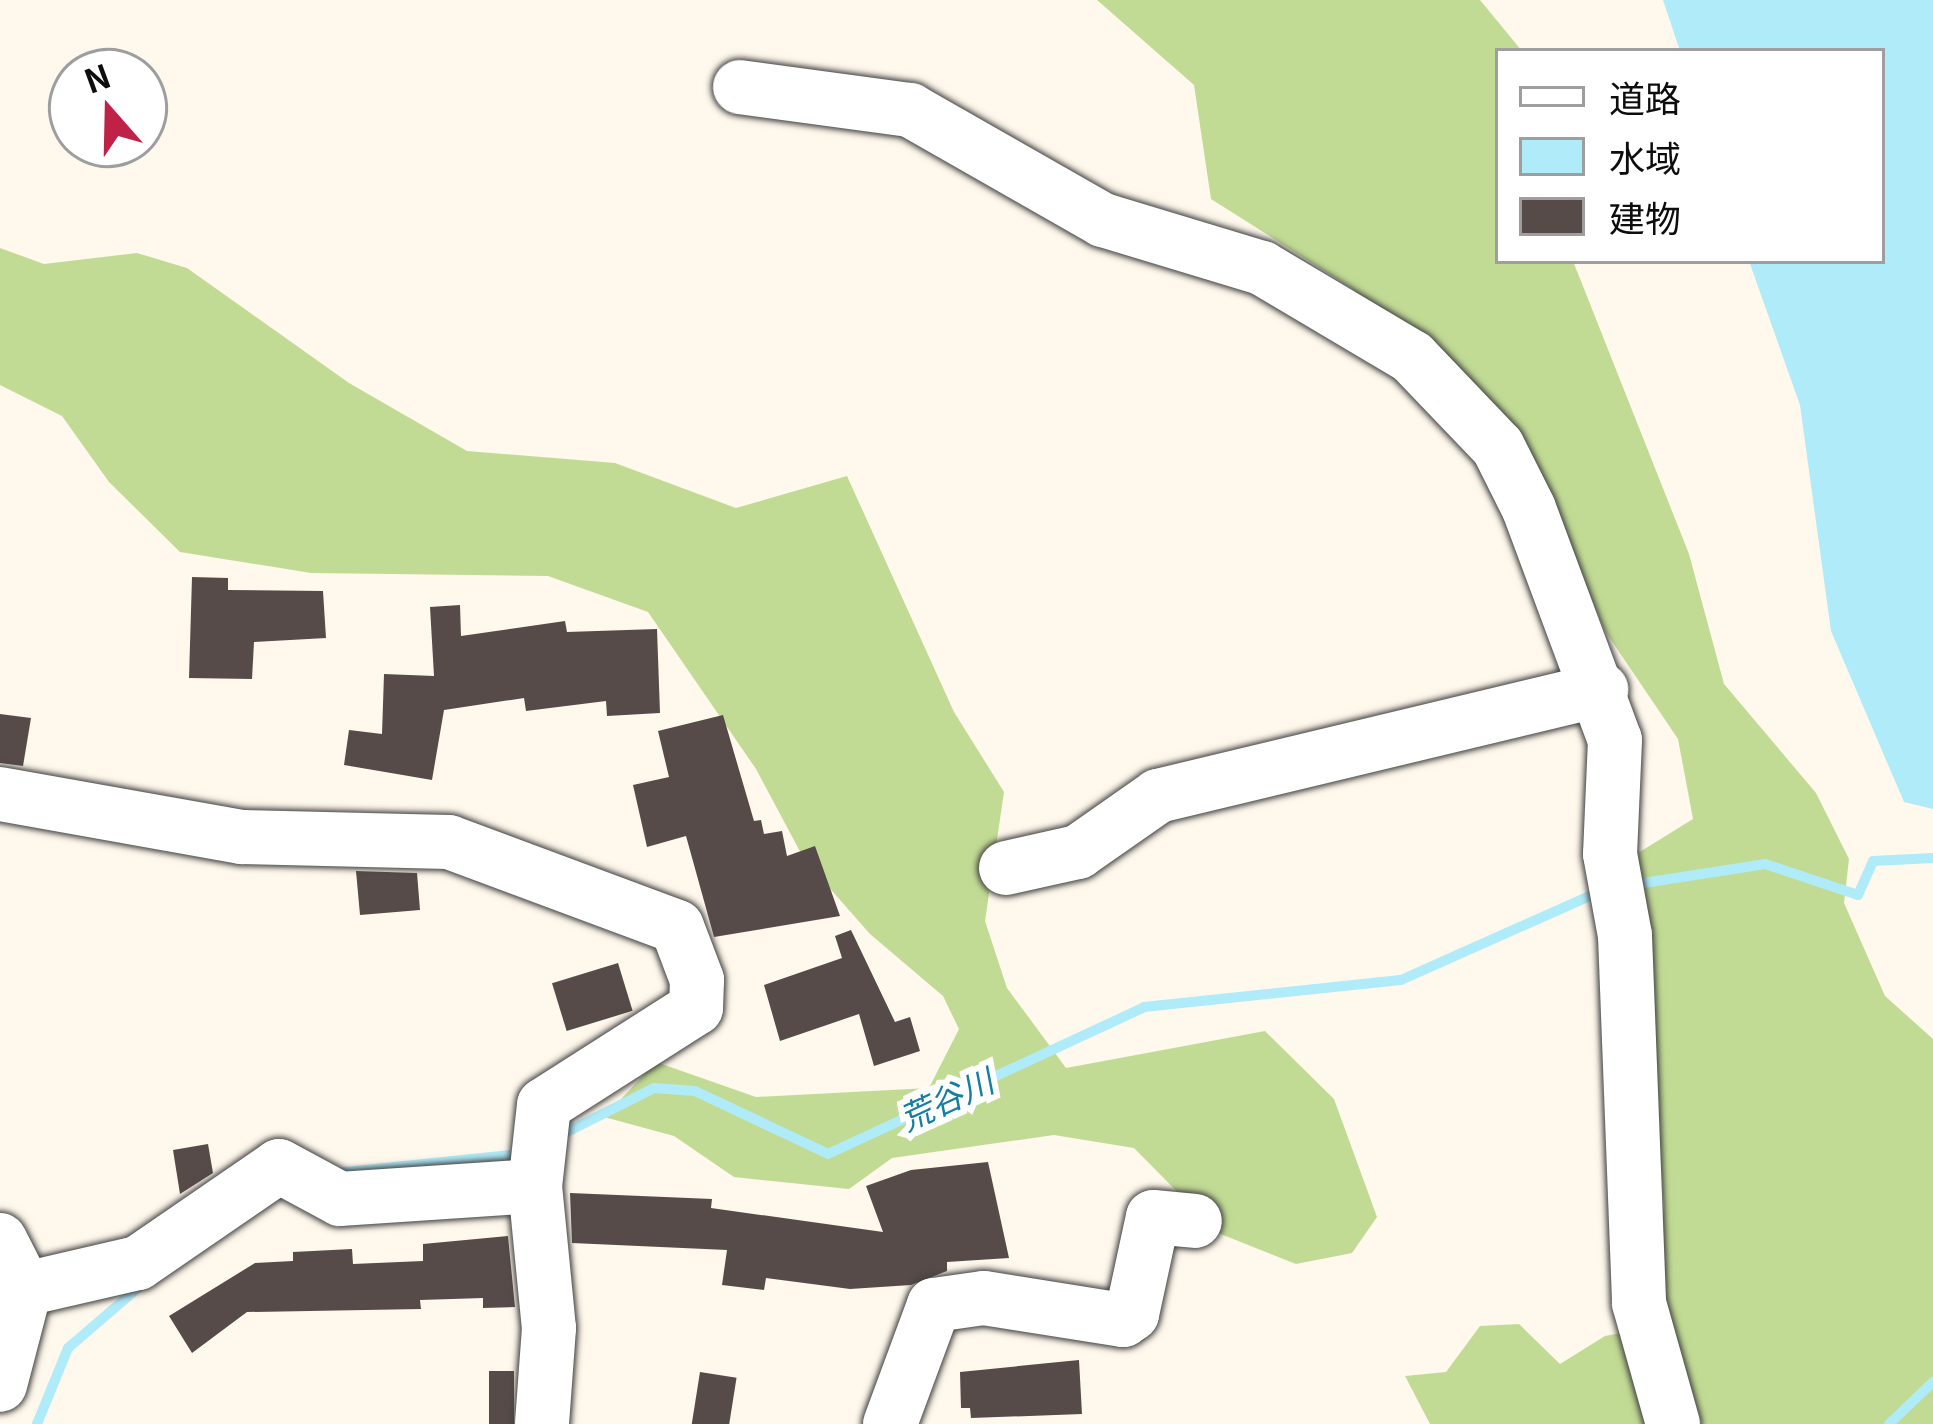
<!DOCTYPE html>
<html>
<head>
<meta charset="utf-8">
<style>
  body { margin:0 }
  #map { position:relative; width:1933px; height:1424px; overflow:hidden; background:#fff8ec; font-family:Georgia,"Noto Sans JP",serif }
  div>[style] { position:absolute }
  .forest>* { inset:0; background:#c2db94 }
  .water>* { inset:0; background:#afebf8 }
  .stream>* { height:10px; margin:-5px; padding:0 5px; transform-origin:5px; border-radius:5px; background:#afebf8 }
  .building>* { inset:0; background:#564b49; transform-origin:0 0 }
  .roads { filter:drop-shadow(0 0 3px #404040) drop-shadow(0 0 3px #404040) }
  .minor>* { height:54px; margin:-27px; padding:0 27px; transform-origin:27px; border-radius:27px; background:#fff }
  span { translate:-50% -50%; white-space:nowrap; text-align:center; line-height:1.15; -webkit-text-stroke:12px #fff; paint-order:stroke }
  .water-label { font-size:33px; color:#137fa1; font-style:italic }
  .legend { position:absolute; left:1495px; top:48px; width:390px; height:216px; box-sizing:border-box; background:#fff; border:3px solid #9e9e9e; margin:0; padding:15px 21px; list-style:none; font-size:36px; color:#0d0d0d }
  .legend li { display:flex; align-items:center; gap:24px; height:60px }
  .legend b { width:60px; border:3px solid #9e9e9e }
  .north { position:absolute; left:48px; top:48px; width:120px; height:120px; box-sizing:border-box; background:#fff; border:3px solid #9e9e9e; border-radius:50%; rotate:340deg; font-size:33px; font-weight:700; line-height:48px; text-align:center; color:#0d0d0d }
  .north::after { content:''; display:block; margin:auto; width:42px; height:54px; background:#c02147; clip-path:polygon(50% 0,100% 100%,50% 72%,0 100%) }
</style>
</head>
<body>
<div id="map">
  <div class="forest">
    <i style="clip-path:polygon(1097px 0,1480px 0,1522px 51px,1498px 51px,1498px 261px,1573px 261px,1689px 554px,1724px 684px,1816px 793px,1849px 859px,1844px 903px,1885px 996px,1933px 1039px,1933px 1424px,1430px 1424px,1405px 1376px,1446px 1372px,1480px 1326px,1519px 1324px,1560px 1364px,1605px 1336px,1647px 1328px,1664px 1206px,1638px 853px,1693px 819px,1678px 739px,1605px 631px,1535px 461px,1450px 368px,1350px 287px,1211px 199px,1194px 85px)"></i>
    <i style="clip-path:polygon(0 248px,44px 264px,137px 253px,187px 268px,349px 383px,467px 451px,615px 463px,736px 508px,847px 476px,954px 712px,1004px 792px,985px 921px,1007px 988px,1066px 1068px,1265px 1031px,1334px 1099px,1377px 1217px,1352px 1253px,1296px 1264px,1218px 1233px,1134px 1148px,1054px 1135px,892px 1158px,849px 1189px,734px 1177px,674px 1136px,604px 1117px,656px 1062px,756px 1097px,929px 1088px,959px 1029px,943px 996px,870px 934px,804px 859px,756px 769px,648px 612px,548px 576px,311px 573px,180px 552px,109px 482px,62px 416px,0 385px)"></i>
  </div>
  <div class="water">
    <i style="clip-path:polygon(1663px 0,1933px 0,1933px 809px,1904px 802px,1831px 631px,1800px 405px,1749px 261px,1882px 261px,1882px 51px,1680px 51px)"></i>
  </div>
  <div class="stream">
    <i style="left:1631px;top:885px;width:136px;rotate:-8.9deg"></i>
    <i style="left:1765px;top:864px;width:98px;rotate:18.4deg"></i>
    <i style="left:1858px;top:895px;width:37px;rotate:-66deg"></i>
    <i style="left:1873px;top:861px;width:60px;rotate:-2.9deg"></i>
    <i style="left:559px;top:1136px;width:106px;rotate:-26.8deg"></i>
    <i style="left:654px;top:1088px;width:41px;rotate:4.2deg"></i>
    <i style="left:695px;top:1091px;width:147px;rotate:25.3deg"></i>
    <i style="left:828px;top:1154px;width:349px;rotate:-24.9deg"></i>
    <i style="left:1144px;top:1007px;width:258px;rotate:-6deg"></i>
    <i style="left:1401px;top:980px;width:219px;rotate:-24deg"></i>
    <i style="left:336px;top:1173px;width:185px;rotate:-5.9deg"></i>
    <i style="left:37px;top:1424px;width:82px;rotate:-67.8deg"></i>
    <i style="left:68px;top:1348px;width:94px;rotate:-40.7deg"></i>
    <i style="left:1889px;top:1424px;width:61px;rotate:-43.7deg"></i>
  </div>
  <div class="building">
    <i style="clip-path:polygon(192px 577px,228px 578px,228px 590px,323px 591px,326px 638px,254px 642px,252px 679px,189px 678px)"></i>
    <i style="clip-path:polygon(460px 605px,461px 636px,565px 621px,567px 632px,657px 629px,660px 713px,607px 716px,606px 701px,526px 711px,524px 698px,444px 710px,432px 780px,344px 765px,349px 730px,382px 734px,384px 674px,434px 676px,430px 607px)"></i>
    <i style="clip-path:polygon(0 714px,31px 718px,23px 766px,0 763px)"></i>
    <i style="clip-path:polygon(723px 715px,754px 821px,761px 820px,764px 834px,782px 831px,787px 856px,815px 846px,840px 916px,714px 937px,686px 836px,647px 847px,633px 785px,669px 777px,658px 731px)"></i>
    <i style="clip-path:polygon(356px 871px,417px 873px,420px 910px,360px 915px)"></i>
    <i style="clip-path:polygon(851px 930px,895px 1022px,910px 1017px,920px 1051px,874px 1066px,859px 1014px,780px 1041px,764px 985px,842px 958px,835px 936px)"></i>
    <i style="left:618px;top:963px;width:50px;height:69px;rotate:73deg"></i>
    <i style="clip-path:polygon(208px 1144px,213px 1173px,180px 1194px,173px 1150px)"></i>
    <i style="clip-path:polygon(988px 1162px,1009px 1258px,947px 1262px,947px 1271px,911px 1285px,850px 1289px,766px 1278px,764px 1290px,722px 1285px,727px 1250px,572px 1243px,570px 1193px,712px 1199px,711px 1208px,883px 1232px,866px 1186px,911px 1170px)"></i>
    <i style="clip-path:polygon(508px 1236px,515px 1307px,483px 1308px,483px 1298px,420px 1300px,421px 1309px,247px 1312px,192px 1353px,169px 1316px,255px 1263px,293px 1261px,293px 1252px,352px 1249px,353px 1264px,423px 1261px,423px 1244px)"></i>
    <i style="clip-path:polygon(1079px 1360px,1082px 1414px,971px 1418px,970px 1408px,961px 1408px,960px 1372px)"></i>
    <i style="left:489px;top:1371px;width:25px;height:53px"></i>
    <i style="left:700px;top:1372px;width:37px;height:53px;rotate:9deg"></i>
  </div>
  <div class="roads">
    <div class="minor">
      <i style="left:740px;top:87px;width:172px;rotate:7.7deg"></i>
      <i style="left:910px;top:110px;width:222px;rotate:29.7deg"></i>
      <i style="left:1103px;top:220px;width:166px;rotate:16.8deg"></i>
      <i style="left:1262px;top:268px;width:174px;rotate:30.7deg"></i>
      <i style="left:1412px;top:357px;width:124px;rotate:46.3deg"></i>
      <i style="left:1498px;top:447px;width:69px;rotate:63.4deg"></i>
      <i style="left:1529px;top:509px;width:246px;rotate:69.6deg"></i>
      <i style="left:1615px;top:740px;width:114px;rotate:92.5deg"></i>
      <i style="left:1610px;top:854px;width:83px;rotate:79.6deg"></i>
      <i style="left:1625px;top:936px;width:367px;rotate:87.8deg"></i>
      <i style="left:1639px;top:1303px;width:126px;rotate:74.3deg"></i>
      <i style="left:0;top:794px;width:246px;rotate:10.1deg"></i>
      <i style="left:242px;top:837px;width:207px;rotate:1.4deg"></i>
      <i style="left:449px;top:842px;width:243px;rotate:20.4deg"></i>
      <i style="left:677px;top:927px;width:57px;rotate:69.3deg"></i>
      <i style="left:697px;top:980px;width:28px;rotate:92deg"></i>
      <i style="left:696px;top:1008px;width:180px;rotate:147.5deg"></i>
      <i style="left:544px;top:1105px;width:81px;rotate:96.3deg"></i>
      <i style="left:535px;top:1186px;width:143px;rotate:84.4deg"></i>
      <i style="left:549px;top:1328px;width:96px;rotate:94.2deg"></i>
      <i style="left:1006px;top:868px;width:74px;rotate:-12.5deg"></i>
      <i style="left:1078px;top:852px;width:98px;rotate:-35deg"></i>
      <i style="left:1158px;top:796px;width:456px;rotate:-13.5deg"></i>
      <i style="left:0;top:1240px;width:55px;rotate:63deg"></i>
      <i style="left:25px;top:1289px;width:99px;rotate:104.6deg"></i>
      <i style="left:25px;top:1289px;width:116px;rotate:-13deg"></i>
      <i style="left:138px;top:1263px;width:171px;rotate:-34.5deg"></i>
      <i style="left:279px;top:1166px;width:69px;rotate:28.4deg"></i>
      <i style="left:340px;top:1199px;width:195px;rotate:-3.8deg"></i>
      <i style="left:890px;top:1424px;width:127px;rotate:-69.7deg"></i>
      <i style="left:934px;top:1305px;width:50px;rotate:-8deg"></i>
      <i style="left:984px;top:1298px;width:141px;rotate:9deg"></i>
      <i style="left:1123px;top:1320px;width:11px;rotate:-34deg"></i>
      <i style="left:1132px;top:1314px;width:99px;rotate:-77.8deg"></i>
      <i style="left:1153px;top:1217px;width:42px;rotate:5.4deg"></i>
    </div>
  </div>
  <div class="water-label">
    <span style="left:946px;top:1099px;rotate:-25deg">荒谷川</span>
  </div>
  <ul class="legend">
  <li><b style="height:15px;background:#fff"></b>道路</li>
  <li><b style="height:33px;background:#afebf8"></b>水域</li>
  <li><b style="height:33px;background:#564b49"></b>建物</li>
  </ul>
  <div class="north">N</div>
</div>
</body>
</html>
